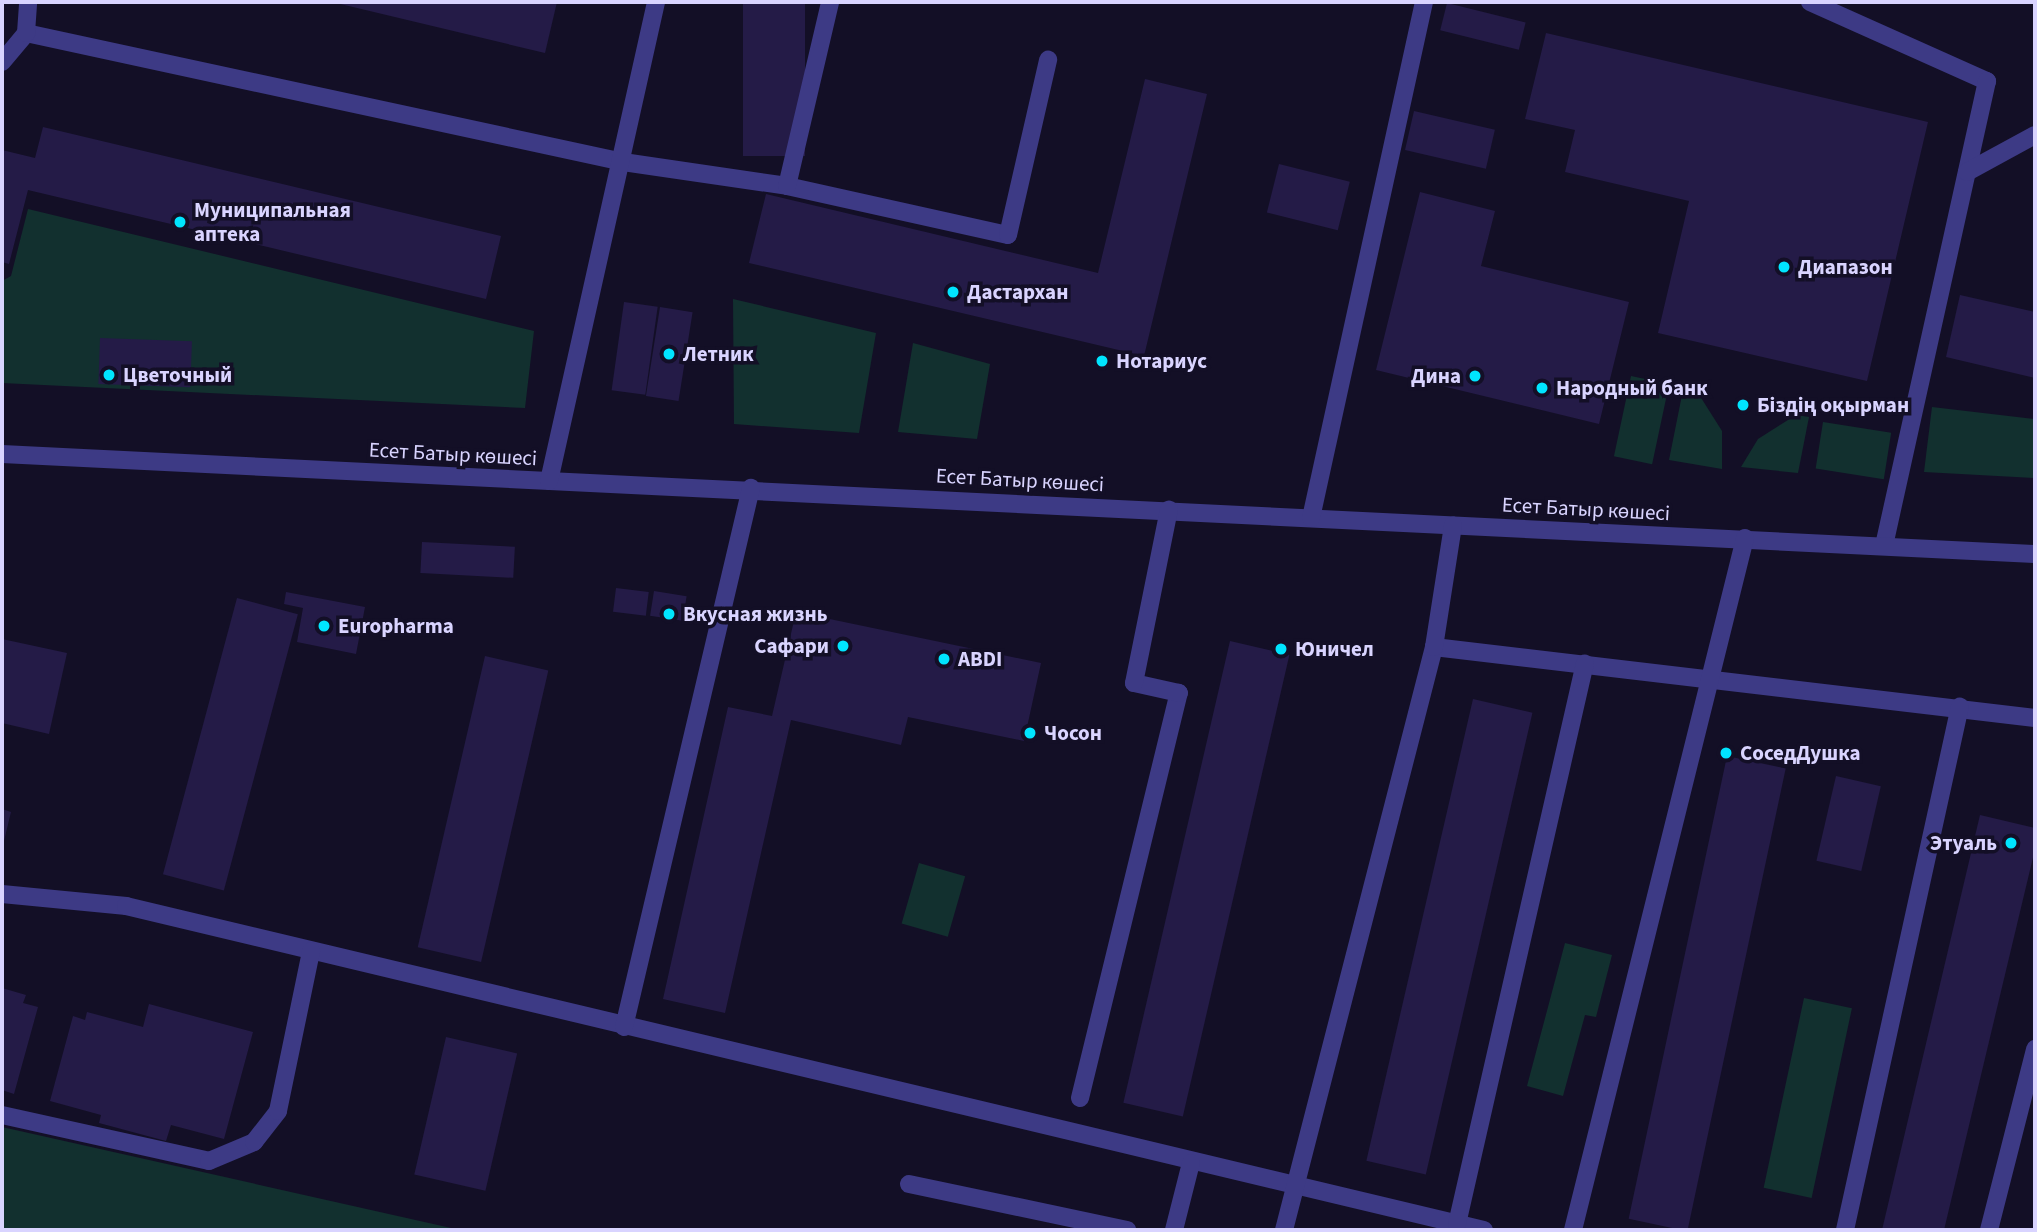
<!DOCTYPE html>
<html>
<head>
<meta charset="utf-8">
<style>
  body { margin:0 }
  #map { position:relative; width:2037px; height:1232px; overflow:hidden; background:#130f26; font-family:"Source Sans 3",sans-serif }
  div>[style] { position:absolute }
  .green>* { inset:0; background:#12302f; transform-origin:0 0 }
  .building>* { inset:0; background:#241b47; transform-origin:0 0 }
  .minor>* { height:18px; margin:-9px; padding:0 9px; transform-origin:9px; border-radius:9px; background:#3d3a85 }
  .dots>* { width:19px; height:19px; translate:-50% -50%; box-sizing:border-box; border:4px solid #130f26; border-radius:50% }
  span { translate:-50% -50%; white-space:nowrap; text-align:center; line-height:1.15; -webkit-text-stroke:7px #130f26; paint-order:stroke }
  .poi-label { font-size:21px; color:#d9d4ff; font-weight:700 }
  .left { translate:0 -50%; text-align:left }
  .right { translate:-100% -50%; text-align:right }
  .street-label { font-size:21px; color:#d9d4ff }
  .frame { position:absolute; inset:0; border:4px solid #d9d4ff; pointer-events:none }
</style>
</head>
<body>
<div id="map">
  <div class="green">
    <i style="clip-path:polygon(28px 209px,534px 331px,525px 408px,2px 383px,2px 281px,11px 276px)"></i>
    <i style="clip-path:polygon(733px 299px,876px 333px,859px 433px,734px 424px)"></i>
    <i style="clip-path:polygon(913px 343px,990px 364px,977px 439px,898px 432px)"></i>
    <i style="left:1631px;top:376px;width:39px;height:82px;rotate:12deg"></i>
    <i style="clip-path:polygon(1683px 390px,1698px 393px,1722px 431px,1722px 469px,1669px 460px)"></i>
    <i style="clip-path:polygon(1932px 407px,2035px 419px,2035px 478px,1924px 472px)"></i>
    <i style="clip-path:polygon(1796px 415px,1809px 417px,1798px 473px,1741px 467px,1758px 439px)"></i>
    <i style="left:1823px;top:422px;width:69px;height:47px;rotate:9deg"></i>
    <i style="left:919px;top:863px;width:48px;height:63px;rotate:16deg"></i>
    <i style="clip-path:polygon(1565px 943px,1612px 955px,1596px 1017px,1585px 1015px,1563px 1096px,1527px 1086px)"></i>
    <i style="left:1804px;top:998px;width:49px;height:194px;rotate:12deg"></i>
    <i style="clip-path:polygon(2px 1127px,460px 1230px,2px 1230px)"></i>
  </div>
  <div class="building">
    <i style="clip-path:polygon(332px 2px,557px 2px,545px 53px)"></i>
    <i style="left:743px;top:2px;width:62px;height:154px"></i>
    <i style="left:1447px;top:3px;width:81px;height:28px;rotate:14deg"></i>
    <i style="clip-path:polygon(1546px 33px,1928px 122px,1867px 381px,1658px 333px,1689px 201px,1565px 172px,1575px 130px,1525px 119px)"></i>
    <i style="clip-path:polygon(1145px 79px,1207px 94px,1144px 356px,749px 263px,766px 194px,1098px 273px)"></i>
    <i style="left:1414px;top:111px;width:83px;height:40px;rotate:13deg"></i>
    <i style="clip-path:polygon(43px 127px,501px 236px,486px 299px,28px 190px,9px 264px,2px 262px,2px 150px,35px 158px)"></i>
    <i style="left:1279px;top:164px;width:73px;height:50px;rotate:14deg"></i>
    <i style="clip-path:polygon(1420px 192px,1495px 211px,1481px 266px,1629px 302px,1599px 424px,1376px 370px)"></i>
    <i style="clip-path:polygon(1960px 295px,2035px 312px,2035px 378px,1946px 357px)"></i>
    <i style="left:624px;top:302px;width:34px;height:89px;rotate:8deg"></i>
    <i style="left:660px;top:307px;width:33px;height:90px;rotate:9deg"></i>
    <i style="left:100px;top:338px;width:92px;height:46px;rotate:2deg"></i>
    <i style="left:422px;top:542px;width:93px;height:31px;rotate:3deg"></i>
    <i style="left:616px;top:588px;width:33px;height:24px;rotate:7deg"></i>
    <i style="left:654px;top:591px;width:33px;height:25px;rotate:9deg"></i>
    <i style="clip-path:polygon(286px 592px,365px 607px,356px 654px,297px 642px,303px 608px,284px 604px)"></i>
    <i style="left:237px;top:598px;width:63px;height:286px;rotate:15deg"></i>
    <i style="clip-path:polygon(796px 612px,1041px 663px,1024px 741px,908px 717px,901px 745px,791px 720px,725px 1013px,663px 999px,728px 707px,772px 716px)"></i>
    <i style="clip-path:polygon(2px 639px,67px 653px,49px 734px,2px 723px)"></i>
    <i style="left:1230px;top:641px;width:61px;height:474px;rotate:13deg"></i>
    <i style="left:485px;top:656px;width:65px;height:299px;rotate:13deg"></i>
    <i style="left:1473px;top:699px;width:61px;height:474px;rotate:13deg"></i>
    <i style="left:1727px;top:756px;width:60px;height:473px;rotate:12deg"></i>
    <i style="left:1836px;top:776px;width:46px;height:87px;rotate:13deg"></i>
    <i style="clip-path:polygon(2px 809px,11px 812px,3px 845px,2px 845px)"></i>
    <i style="clip-path:polygon(1980px 815px,2035px 828px,2035px 849px,1944px 1230px,1882px 1230px)"></i>
    <i style="clip-path:polygon(2px 988px,26px 995px,23px 1003px,38px 1007px,14px 1094px,2px 1090px)"></i>
    <i style="clip-path:polygon(149px 1004px,253px 1032px,224px 1139px,171px 1125px,166px 1141px,99px 1123px,101px 1115px,50px 1101px,73px 1016px,85px 1020px,87px 1012px,143px 1027px)"></i>
    <i style="left:446px;top:1037px;width:73px;height:141px;rotate:13deg"></i>
  </div>
  <div class="minor">
    <i style="left:1810px;top:2px;width:194px;rotate:24.1deg"></i>
    <i style="left:1987px;top:81px;width:475px;rotate:102.5deg"></i>
    <i style="left:26px;top:33px;width:611px;rotate:12.19deg"></i>
    <i style="left:623px;top:162px;width:166px;rotate:8.3deg"></i>
    <i style="left:787px;top:186px;width:226px;rotate:12.5deg"></i>
    <i style="left:1008px;top:235px;width:180px;rotate:-77.1deg"></i>
    <i style="left:2px;top:62px;width:38px;rotate:-50deg"></i>
    <i style="left:26px;top:33px;width:31px;rotate:-86deg"></i>
    <i style="left:1967px;top:172px;width:77px;rotate:-28.6deg"></i>
    <i style="left:787px;top:186px;width:189px;rotate:-76.8deg"></i>
    <i style="left:2px;top:454px;width:2035px;rotate:2.82deg"></i>
    <i style="left:549px;top:481px;width:491px;rotate:-77.4deg"></i>
    <i style="left:1311px;top:518px;width:528px;rotate:-77.65deg"></i>
    <i style="left:1434px;top:647px;width:605px;rotate:6.74deg"></i>
    <i style="left:2px;top:894px;width:125px;rotate:5.5deg"></i>
    <i style="left:126px;top:906px;width:1396px;rotate:13.42deg"></i>
    <i style="left:624px;top:1027px;width:554px;rotate:-76.74deg"></i>
    <i style="left:1080px;top:1098px;width:417px;rotate:-76.3deg"></i>
    <i style="left:1179px;top:693px;width:46px;rotate:-167.5deg"></i>
    <i style="left:1134px;top:683px;width:177px;rotate:-78.6deg"></i>
    <i style="left:2px;top:1115px;width:212px;rotate:12.5deg"></i>
    <i style="left:209px;top:1161px;width:49px;rotate:-22.9deg"></i>
    <i style="left:254px;top:1142px;width:39px;rotate:-52deg"></i>
    <i style="left:278px;top:1111px;width:163px;rotate:-78.3deg"></i>
    <i style="left:909px;top:1184px;width:223px;rotate:11.9deg"></i>
    <i style="left:1457px;top:1224px;width:575px;rotate:-77.15deg"></i>
    <i style="left:1174px;top:1230px;width:69px;rotate:-75.8deg"></i>
    <i style="left:1284px;top:1230px;width:602px;rotate:-75.57deg"></i>
    <i style="left:1434px;top:647px;width:123px;rotate:-81.1deg"></i>
    <i style="left:1573px;top:1230px;width:713px;rotate:-76.04deg"></i>
    <i style="left:1845px;top:1230px;width:536px;rotate:-77.62deg"></i>
    <i style="left:1989px;top:1230px;width:187px;rotate:-75.7deg"></i>
  </div>
  <div class="dots">
    <i style="left:180px;top:222px;background:#00e5ff"></i>
    <i style="left:1784px;top:267px;background:#00e5ff"></i>
    <i style="left:953px;top:292px;background:#00e5ff"></i>
    <i style="left:669px;top:354px;background:#00e5ff"></i>
    <i style="left:1102px;top:361px;background:#00e5ff"></i>
    <i style="left:109px;top:375px;background:#00e5ff"></i>
    <i style="left:1475px;top:376px;background:#00e5ff"></i>
    <i style="left:1542px;top:388px;background:#00e5ff"></i>
    <i style="left:1743px;top:405px;background:#00e5ff"></i>
    <i style="left:669px;top:614px;background:#00e5ff"></i>
    <i style="left:324px;top:626px;background:#00e5ff"></i>
    <i style="left:843px;top:646px;background:#00e5ff"></i>
    <i style="left:1281px;top:649px;background:#00e5ff"></i>
    <i style="left:944px;top:659px;background:#00e5ff"></i>
    <i style="left:1030px;top:733px;background:#00e5ff"></i>
    <i style="left:1726px;top:753px;background:#00e5ff"></i>
    <i style="left:2011px;top:843px;background:#00e5ff"></i>
  </div>
  <div class="poi-label">
    <span class="left" style="left:194px;top:222px">Муниципальная<br>аптека</span>
    <span class="left" style="left:1798px;top:267px">Диапазон</span>
    <span class="left" style="left:967px;top:292px">Дастархан</span>
    <span class="left" style="left:683px;top:354px">Летник</span>
    <span class="left" style="left:1116px;top:361px">Нотариус</span>
    <span class="left" style="left:123px;top:375px">Цветочный</span>
    <span class="right" style="left:1461px;top:376px">Дина</span>
    <span class="left" style="left:1556px;top:388px">Народный банк</span>
    <span class="left" style="left:1757px;top:405px">Біздің оқырман</span>
    <span class="left" style="left:683px;top:614px">Вкусная жизнь</span>
    <span class="left" style="left:338px;top:626px">Europharma</span>
    <span class="right" style="left:829px;top:646px">Сафари</span>
    <span class="left" style="left:1295px;top:649px">Юничел</span>
    <span class="left" style="left:958px;top:659px">ABDI</span>
    <span class="left" style="left:1044px;top:733px">Чосон</span>
    <span class="left" style="left:1740px;top:753px">СоседДушка</span>
    <span class="right" style="left:1997px;top:843px">Этуаль</span>
  </div>
  <div class="street-label">
    <span style="left:453px;top:454px;rotate:3deg">Есет Батыр көшесі</span>
    <span style="left:1020px;top:480px;rotate:3deg">Есет Батыр көшесі</span>
    <span style="left:1586px;top:509px;rotate:3deg">Есет Батыр көшесі</span>
  </div>
  <div class="frame"></div>
</div>
</body>
</html>
